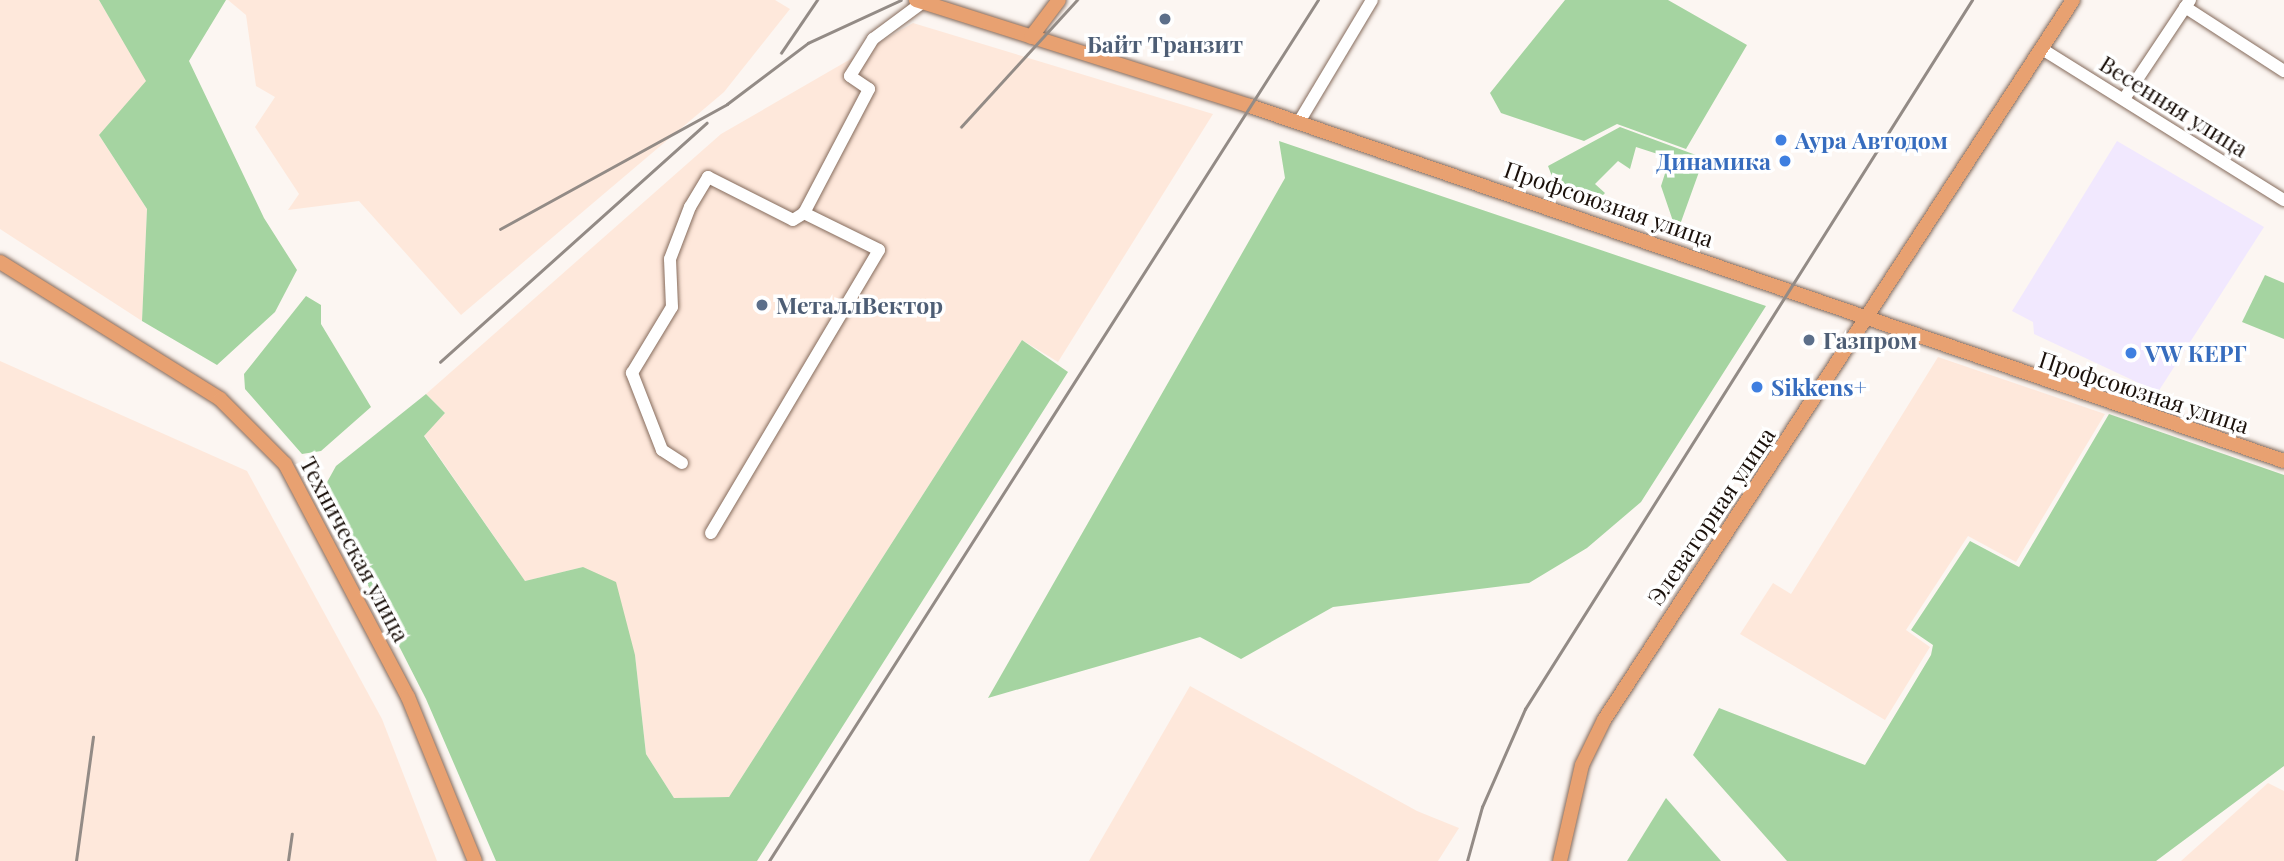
<!DOCTYPE html>
<html>
<head>
<meta charset="utf-8">
<style>
  body { margin:0 }
  #map { position:relative; width:2284px; height:861px; overflow:hidden; background:#fcf6f2; font-family:"Playfair Display",serif }
  div>[style] { position:absolute }
  .commercial>* { inset:0; background:#f1e8fe }
  .industrial>* { inset:0; background:#fee8db }
  .green>* { inset:0; background:#a5d4a1 }
  .roads { filter:drop-shadow(0 0 2px #856b5c) drop-shadow(0 0 2px #856b5c) }
  .minor>* { height:12px; margin:-6px; padding:0 6px; transform-origin:6px; border-radius:6px; background:#fff }
  .major>* { height:14px; margin:-7px; padding:0 7px; transform-origin:7px; border-radius:7px; background:#e8a171 }
  .rail>* { height:2.5px; margin:-1.25px; padding:0 1.25px; transform-origin:1.25px; border-radius:1.25px; background:#938b86 }
  .dots>* { width:19px; height:19px; translate:-50% -50%; box-sizing:border-box; border:4px solid #fff; border-radius:50% }
  span { translate:-50% -50%; white-space:nowrap; text-align:center; line-height:1.15; -webkit-text-stroke:7px #fff; paint-order:stroke }
  .service-label { font-size:23px; color:#4e5e75; font-weight:700 }
  .left { translate:0 -50%; text-align:left }
  .street-label { font-size:23px; color:#1b110b }
  .shop-label { font-size:23px; color:#366cbe; font-weight:700 }
  .right { translate:-100% -50%; text-align:right }
</style>
</head>
<body>
<div id="map">
  <div class="commercial">
    <i style="clip-path:polygon(2117px 141px,2264px 227px,2158px 392px,2034px 334px,2033px 322px,2012px 311px)"></i>
  </div>
  <div class="industrial">
    <i style="clip-path:polygon(0 0,99px 0,147px 81px,99px 135px,147px 209px,142px 321px,0 229px)"></i>
    <i style="clip-path:polygon(228px 0,775px 0,790px 9px,724px 92px,461px 315px,359px 201px,288px 210px,299px 194px,255px 127px,275px 97px,256px 86px,246px 15px)"></i>
    <i style="clip-path:polygon(913px 23px,1213px 114px,1058px 362px,1022px 340px,729px 797px,674px 798px,646px 754px,635px 655px,583px 567px,525px 581px,424px 435px,445px 413px,426px 394px,721px 134px)"></i>
    <i style="clip-path:polygon(1938px 357px,2105px 414px,2016px 562px,1968px 536px,1906px 630px,1930px 647px,1885px 720px,1740px 634px,1773px 583px,1791px 594px)"></i>
    <i style="clip-path:polygon(0 361px,247px 471px,382px 719px,437px 861px,0 861px)"></i>
    <i style="clip-path:polygon(1190px 686px,1417px 811px,1459px 828px,1438px 861px,1089px 861px)"></i>
    <i style="clip-path:polygon(2268px 783px,2284px 791px,2284px 861px,2181px 861px)"></i>
  </div>
  <div class="green">
    <i style="clip-path:polygon(99px 0,226px 0,189px 61px,264px 218px,297px 270px,275px 312px,217px 365px,142px 321px,147px 209px,99px 135px,146px 81px)"></i>
    <i style="clip-path:polygon(1565px 0,1668px 0,1747px 45px,1686px 149px,1617px 124px,1584px 141px,1501px 113px,1490px 93px)"></i>
    <i style="clip-path:polygon(1620px 127px,1704px 158px,1677px 233px,1661px 186px,1670px 158px,1636px 147px,1630px 169px,1618px 161px,1595px 184px,1605px 193px,1600px 198px,1555px 184px,1548px 166px)"></i>
    <i style="clip-path:polygon(1279px 141px,1766px 306px,1641px 502px,1587px 548px,1529px 583px,1333px 607px,1241px 659px,1200px 637px,988px 698px,1285px 178px)"></i>
    <i style="clip-path:polygon(2265px 275px,2284px 283px,2284px 339px,2242px 322px)"></i>
    <i style="clip-path:polygon(306px 296px,321px 305px,321px 324px,371px 407px,321px 451px,302px 454px,245px 389px,244px 374px)"></i>
    <i style="clip-path:polygon(1022px 340px,1068px 372px,757px 861px,496px 861px,426px 699px,321px 493px,336px 466px,426px 394px,445px 413px,424px 436px,525px 581px,583px 567px,616px 582px,635px 655px,646px 754px,674px 798px,729px 797px)"></i>
    <i style="clip-path:polygon(2109px 414px,2284px 475px,2284px 766px,2156px 861px,1787px 861px,1693px 755px,1719px 708px,1865px 765px,1931px 655px,1933px 645px,1911px 630px,1970px 541px,2019px 567px)"></i>
    <i style="clip-path:polygon(1666px 798px,1721px 861px,1627px 861px)"></i>
  </div>
  <div class="roads">
    <div class="minor">
      <i style="left:2185px;top:7px;width:118px;rotate:32.9deg"></i>
      <i style="left:2042px;top:49px;width:285px;rotate:32deg"></i>
      <i style="left:2124px;top:99px;width:119px;rotate:-56.3deg"></i>
      <i style="left:1299px;top:122px;width:142px;rotate:-59.1deg"></i>
      <i style="left:682px;top:463px;width:24px;rotate:-147deg"></i>
      <i style="left:662px;top:450px;width:83px;rotate:-111.3deg"></i>
      <i style="left:632px;top:373px;width:77px;rotate:-58.8deg"></i>
      <i style="left:672px;top:307px;width:48px;rotate:-92.4deg"></i>
      <i style="left:670px;top:259px;width:56px;rotate:-69deg"></i>
      <i style="left:690px;top:207px;width:35px;rotate:-59deg"></i>
      <i style="left:708px;top:177px;width:95px;rotate:26.8deg"></i>
      <i style="left:793px;top:220px;width:13px;rotate:-32deg"></i>
      <i style="left:711px;top:533px;width:329px;rotate:-59.3deg"></i>
      <i style="left:879px;top:250px;width:84px;rotate:-153.7deg"></i>
      <i style="left:804px;top:213px;width:140px;rotate:-62.3deg"></i>
      <i style="left:869px;top:89px;width:23px;rotate:-146deg"></i>
      <i style="left:850px;top:76px;width:44px;rotate:-58.1deg"></i>
      <i style="left:873px;top:39px;width:62px;rotate:-36.5deg"></i>
    </div>
    <div class="major">
      <i style="left:916px;top:0;width:350px;rotate:17.6deg"></i>
      <i style="left:1250px;top:106px;width:1093px;rotate:18.95deg"></i>
      <i style="left:1031px;top:37px;width:46px;rotate:-52.9deg"></i>
      <i style="left:0;top:262px;width:259px;rotate:31.9deg"></i>
      <i style="left:220px;top:399px;width:92px;rotate:45deg"></i>
      <i style="left:285px;top:464px;width:263px;rotate:62.2deg"></i>
      <i style="left:408px;top:697px;width:177px;rotate:67.8deg"></i>
      <i style="left:1560px;top:861px;width:98px;rotate:-77.1deg"></i>
      <i style="left:1582px;top:765px;width:50px;rotate:-63.9deg"></i>
      <i style="left:1604px;top:720px;width:859px;rotate:-56.92deg"></i>
    </div>
  </div>
  <div class="rail">
    <i style="left:781px;top:53px;width:64px;rotate:-55.8deg"></i>
    <i style="left:961px;top:127px;width:172px;rotate:-47.6deg"></i>
    <i style="left:500px;top:229px;width:259px;rotate:-28.8deg"></i>
    <i style="left:727px;top:104px;width:101px;rotate:-37deg"></i>
    <i style="left:808px;top:43px;width:102px;rotate:-24.8deg"></i>
    <i style="left:440px;top:362px;width:358px;rotate:-41.9deg"></i>
    <i style="left:76px;top:861px;width:125px;rotate:-82.2deg"></i>
    <i style="left:288px;top:861px;width:27px;rotate:-82deg"></i>
    <i style="left:769px;top:861px;width:1021px;rotate:-57.48deg"></i>
    <i style="left:1467px;top:861px;width:56px;rotate:-74.5deg"></i>
    <i style="left:1482px;top:807px;width:107px;rotate:-66.3deg"></i>
    <i style="left:1525px;top:709px;width:838px;rotate:-57.77deg"></i>
  </div>
  <div class="dots">
    <i style="left:1165px;top:19px;background:#5c6f8a"></i>
    <i style="left:1781px;top:140px;background:#3f7fe0"></i>
    <i style="left:1785px;top:161px;background:#3f7fe0"></i>
    <i style="left:762px;top:305px;background:#5c6f8a"></i>
    <i style="left:1809px;top:340px;background:#5c6f8a"></i>
    <i style="left:2131px;top:353px;background:#3f7fe0"></i>
    <i style="left:1757px;top:387px;background:#3f7fe0"></i>
  </div>
  <div class="service-label">
    <span style="left:1165px;top:44px">Байт Транзит</span>
    <span class="left" style="left:776px;top:305px">МеталлВектор</span>
    <span class="left" style="left:1823px;top:340px">Газпром</span>
  </div>
  <div class="street-label">
    <span style="left:2174px;top:106px;rotate:32deg">Весенняя улица</span>
    <span style="left:1609px;top:204px;rotate:19deg">Профсоюзная улица</span>
    <span style="left:2144px;top:392px;rotate:18deg">Профсоюзная улица</span>
    <span style="left:1711px;top:516px;rotate:-56deg">Элеваторная улица</span>
    <span style="left:355px;top:549px;rotate:62deg">Техническая улица</span>
  </div>
  <div class="shop-label">
    <span class="left" style="left:1795px;top:140px">Аура Автодом</span>
    <span class="right" style="left:1771px;top:161px">Динамика</span>
    <span class="left" style="left:2145px;top:353px">VW КЕРГ</span>
    <span class="left" style="left:1771px;top:387px">Sikkens+</span>
  </div>
</div>
</body>
</html>
